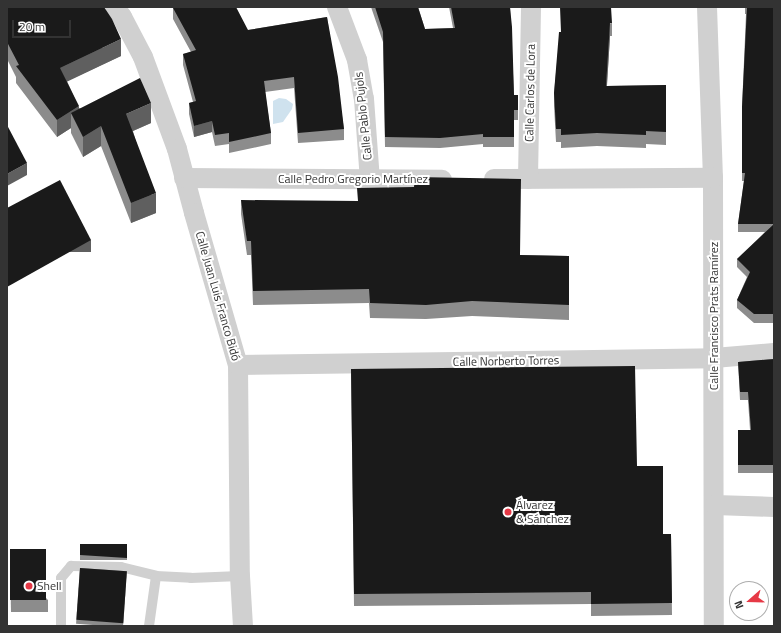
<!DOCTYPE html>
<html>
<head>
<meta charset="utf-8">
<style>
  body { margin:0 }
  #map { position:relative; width:781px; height:633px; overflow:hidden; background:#fff; font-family:"Titillium Web",sans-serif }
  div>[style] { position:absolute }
  .water>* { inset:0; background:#cfe2ee }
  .lane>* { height:10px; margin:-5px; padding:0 5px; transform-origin:5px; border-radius:5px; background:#d0d0d0 }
  .street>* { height:20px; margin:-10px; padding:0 10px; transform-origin:10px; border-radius:10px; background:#d0d0d0 }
  .wall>* { inset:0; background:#8c8c8c; transform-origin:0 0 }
  .shaded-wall>* { inset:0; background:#5f5f5f; transform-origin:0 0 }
  .building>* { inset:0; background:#1a1a1a; transform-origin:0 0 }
  .dots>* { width:11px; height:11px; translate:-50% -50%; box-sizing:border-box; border:2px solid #fff; border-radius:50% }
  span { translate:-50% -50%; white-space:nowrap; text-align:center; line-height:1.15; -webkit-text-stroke:4px #fff; paint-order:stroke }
  .street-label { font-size:12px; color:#333 }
  .poi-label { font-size:12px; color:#333 }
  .left { translate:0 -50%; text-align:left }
  .frame { position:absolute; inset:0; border:8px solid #333; pointer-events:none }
  .north { position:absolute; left:729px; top:581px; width:40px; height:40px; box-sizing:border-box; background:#fff; border:1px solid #adadad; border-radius:50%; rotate:250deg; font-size:11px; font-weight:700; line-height:16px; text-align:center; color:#333 }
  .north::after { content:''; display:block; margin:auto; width:14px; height:18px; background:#e63946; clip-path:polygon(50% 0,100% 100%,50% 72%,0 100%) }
  .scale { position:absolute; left:12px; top:20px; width:59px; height:18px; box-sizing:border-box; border:2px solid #333; border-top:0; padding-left:5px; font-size:12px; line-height:14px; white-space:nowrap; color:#333; -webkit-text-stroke:3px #fff; paint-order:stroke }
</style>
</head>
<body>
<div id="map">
  <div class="water">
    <i style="clip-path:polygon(279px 98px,286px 99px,293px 104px,292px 109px,283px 122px,273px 124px,273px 101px)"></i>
  </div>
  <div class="lane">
    <i style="left:61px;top:626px;width:48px;rotate:-90deg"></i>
    <i style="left:61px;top:578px;width:16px;rotate:-50deg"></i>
    <i style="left:71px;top:566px;width:50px;rotate:1.1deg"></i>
    <i style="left:121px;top:567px;width:36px;rotate:14deg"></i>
    <i style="left:149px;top:626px;width:50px;rotate:-82deg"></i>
    <i style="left:156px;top:576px;width:35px;rotate:3deg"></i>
    <i style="left:191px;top:578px;width:49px;rotate:-2.3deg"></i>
  </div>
  <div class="street">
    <i style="left:115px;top:7px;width:12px;rotate:55deg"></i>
    <i style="left:122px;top:17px;width:45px;rotate:62.3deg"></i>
    <i style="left:143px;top:57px;width:98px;rotate:69.7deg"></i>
    <i style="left:177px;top:149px;width:66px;rotate:75.1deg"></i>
    <i style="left:194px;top:213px;width:158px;rotate:73.9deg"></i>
    <i style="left:238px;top:365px;width:211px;rotate:89.5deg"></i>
    <i style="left:240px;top:576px;width:50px;rotate:86.6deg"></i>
    <i style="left:337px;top:7px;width:57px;rotate:69.3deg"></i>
    <i style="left:357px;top:60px;width:40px;rotate:80deg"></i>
    <i style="left:364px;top:99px;width:81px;rotate:85.8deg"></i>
    <i style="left:707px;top:7px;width:171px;rotate:88deg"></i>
    <i style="left:713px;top:178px;width:448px;rotate:89.9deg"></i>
    <i style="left:184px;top:178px;width:258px;rotate:0.4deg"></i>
    <i style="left:494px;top:179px;width:219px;rotate:-0.3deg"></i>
    <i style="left:528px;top:179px;width:172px;rotate:-89deg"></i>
    <i style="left:238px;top:365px;width:476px;rotate:-0.8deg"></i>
    <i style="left:714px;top:358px;width:60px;rotate:-4.8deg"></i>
    <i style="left:715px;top:505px;width:59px;rotate:1.9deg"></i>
  </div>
  <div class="wall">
    <i style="clip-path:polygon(7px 7px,121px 56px,67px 81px,79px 108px,151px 123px,133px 131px,156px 213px,131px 223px,101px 146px,83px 157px,71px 133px,71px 128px,57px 137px,16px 83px,16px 77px,7px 59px)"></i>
    <i style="clip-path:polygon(371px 7px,418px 7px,425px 29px,453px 28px,449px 7px,510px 7px,514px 95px,518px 95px,518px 120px,514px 120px,514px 147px,483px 147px,483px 144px,440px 148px,385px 147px,383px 42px)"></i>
    <i style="clip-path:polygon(745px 7px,774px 7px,774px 323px,754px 323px,737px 308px,737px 300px,747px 277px,737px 267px,737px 259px,765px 232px,738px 232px,738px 224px,744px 181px,742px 181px,742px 107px,746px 14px,745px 14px)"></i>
    <i style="clip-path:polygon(173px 8px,248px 30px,327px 17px,344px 129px,344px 140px,298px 143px,294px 88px,265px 92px,271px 133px,271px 144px,229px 153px,229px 144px,215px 146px,212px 132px,194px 137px,189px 114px,189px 103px,193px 102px,183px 65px,183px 54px,191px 52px,173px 19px)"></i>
    <i style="clip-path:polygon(612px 23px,612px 36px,610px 36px,607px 86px,666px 85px,666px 145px,646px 144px,646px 148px,597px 146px,561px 148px,561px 142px,556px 142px,554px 106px,554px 93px,560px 32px)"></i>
    <i style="clip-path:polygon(241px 200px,520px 255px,569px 256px,569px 320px,472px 316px,426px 319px,370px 318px,369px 303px,253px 305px,251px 255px,247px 255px,241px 214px)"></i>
    <i style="clip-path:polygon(774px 359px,774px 473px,738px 473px,738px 430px,750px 430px,748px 400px,740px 400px,738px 362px)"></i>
    <i style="clip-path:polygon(351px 369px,637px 466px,663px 534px,671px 534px,672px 615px,591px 616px,591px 604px,354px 606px)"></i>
    <i style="left:80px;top:544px;width:47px;height:16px"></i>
    <i style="clip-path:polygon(10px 561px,48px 600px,48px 612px,11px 612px)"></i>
    <i style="left:80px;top:568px;width:47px;height:56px;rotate:4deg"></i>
  </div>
  <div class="shaded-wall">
    <i style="clip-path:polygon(610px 23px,610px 36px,606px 99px,606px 86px)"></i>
    <i style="clip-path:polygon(121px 39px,121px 56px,60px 85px,60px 68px)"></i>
    <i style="clip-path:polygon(151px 103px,151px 123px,126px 134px,126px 114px)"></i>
    <i style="clip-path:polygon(79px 106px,79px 122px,71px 113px,71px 128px,57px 137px,57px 120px)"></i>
    <i style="clip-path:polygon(212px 121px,212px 132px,194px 137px,194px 126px)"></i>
    <i style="clip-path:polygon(101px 126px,101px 146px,83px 157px,83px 137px)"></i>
    <i style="clip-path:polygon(27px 163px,27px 175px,7px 186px,7px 174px)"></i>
    <i style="clip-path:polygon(156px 193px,156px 213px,131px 223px,131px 203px)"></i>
    <i style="left:91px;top:240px;width:12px;height:96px;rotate:90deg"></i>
  </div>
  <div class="building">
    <i style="clip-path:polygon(7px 7px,104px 7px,112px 19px,121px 39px,60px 68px,79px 106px,57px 120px,16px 66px,19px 65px,7px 42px)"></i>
    <i style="clip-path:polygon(175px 7px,236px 7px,248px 30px,327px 17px,338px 77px,344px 129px,298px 133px,294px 77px,264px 81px,271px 133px,229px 142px,229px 133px,215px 135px,212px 121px,194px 126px,189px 103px,196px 101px,183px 54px,196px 50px,173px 8px)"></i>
    <i style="clip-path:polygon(375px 7px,418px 7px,425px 29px,455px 28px,451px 7px,510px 7px,512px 27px,514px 95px,518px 95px,518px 110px,514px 110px,514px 137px,483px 137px,483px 134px,440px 138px,385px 137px,383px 32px)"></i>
    <i style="clip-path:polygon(560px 7px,611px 7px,612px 23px,610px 23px,606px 86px,666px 85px,666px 132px,646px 131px,646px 135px,597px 133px,561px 135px,561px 129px,556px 129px,554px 93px,559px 32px,561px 32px)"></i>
    <i style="clip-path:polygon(747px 7px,774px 7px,774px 314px,754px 314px,737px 300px,750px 272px,737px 259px,774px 224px,738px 224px,745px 173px,742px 173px,742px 107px)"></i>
    <i style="clip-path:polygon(140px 78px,151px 103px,126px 114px,156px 193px,131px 203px,101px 126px,83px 137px,71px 113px)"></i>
    <i style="clip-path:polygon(7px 125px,27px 163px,7px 174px)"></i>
    <i style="clip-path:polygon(415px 177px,521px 179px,520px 255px,569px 256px,569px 305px,472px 301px,426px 305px,370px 303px,369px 289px,253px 291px,251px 241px,247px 241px,241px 200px,358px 201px,357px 188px,414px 187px)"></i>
    <i style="clip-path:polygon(60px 180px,91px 240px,7px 287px,7px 208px)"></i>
    <i style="clip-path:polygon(774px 359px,774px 465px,738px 465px,738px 430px,751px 430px,748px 392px,740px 392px,738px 362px)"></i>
    <i style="clip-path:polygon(635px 366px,637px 466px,663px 466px,663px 534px,671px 534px,672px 603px,591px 604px,591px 592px,354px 594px,351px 369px)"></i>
    <i style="clip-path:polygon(80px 544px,127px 544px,127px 558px,80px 555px)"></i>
    <i style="left:10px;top:549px;width:36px;height:51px"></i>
    <i style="left:80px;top:568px;width:47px;height:52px;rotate:4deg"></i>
  </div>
  <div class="dots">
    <i style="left:508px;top:512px;background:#e63946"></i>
    <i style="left:29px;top:586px;background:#e63946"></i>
  </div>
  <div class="street-label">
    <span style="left:530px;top:93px;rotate:-89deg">Calle Carlos de Lora</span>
    <span style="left:363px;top:116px;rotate:-96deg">Calle Pablo Pujols</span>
    <span style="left:353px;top:179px">Calle Pedro Gregorio Martínez</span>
    <span style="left:218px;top:296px;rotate:74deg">Calle Juan Luis Franco Bidó</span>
    <span style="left:714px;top:316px;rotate:-90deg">Calle Francisco Prats Ramírez</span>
    <span style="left:506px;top:361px;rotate:-1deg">Calle Norberto Torres</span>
  </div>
  <div class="poi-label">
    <span class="left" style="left:516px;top:512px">Álvarez<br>&amp; Sánchez</span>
    <span class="left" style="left:37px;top:586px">Shell</span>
  </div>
  <div class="frame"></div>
  <div class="north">N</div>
  <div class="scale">20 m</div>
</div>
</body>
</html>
